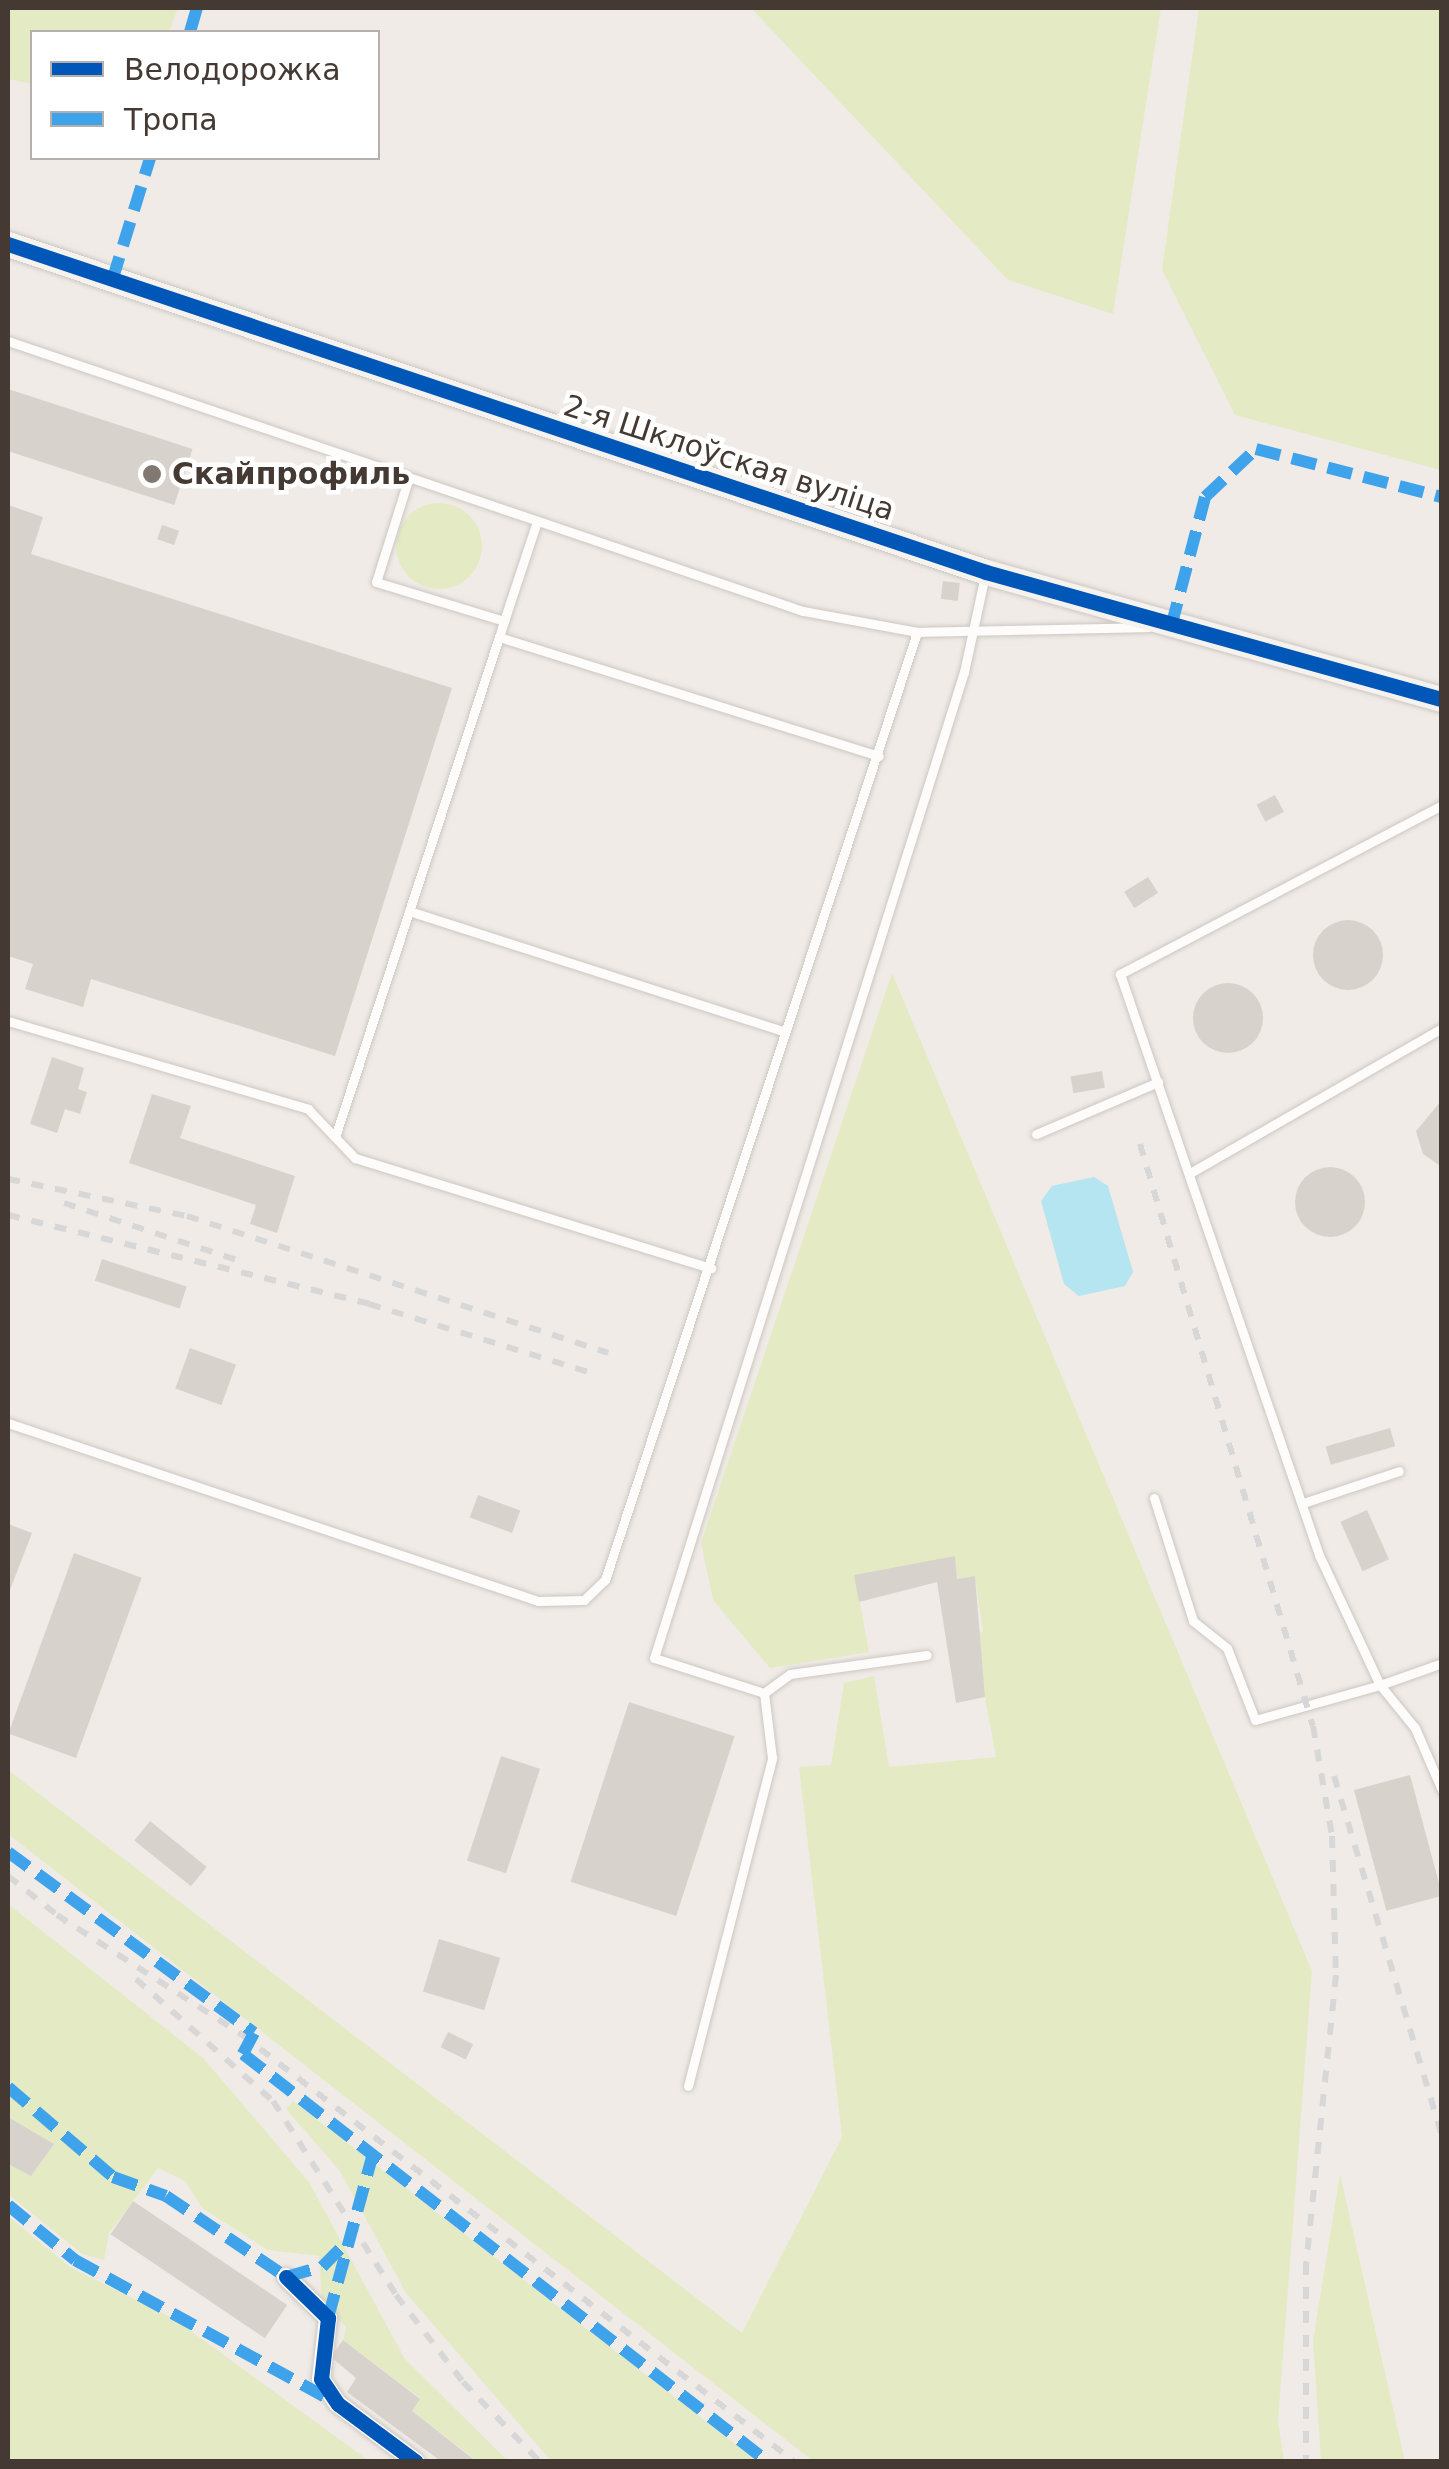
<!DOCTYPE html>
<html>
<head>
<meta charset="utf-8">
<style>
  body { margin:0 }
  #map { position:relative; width:1449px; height:2469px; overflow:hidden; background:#f0ebe6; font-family:"DejaVu Sans",sans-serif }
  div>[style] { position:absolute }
  .green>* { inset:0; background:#e4ebc4 }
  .round { border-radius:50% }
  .water>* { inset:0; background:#b4e5f0 }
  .building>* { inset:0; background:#d8d2cd; transform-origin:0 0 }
  .roads { filter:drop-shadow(0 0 2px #ccc7c3) drop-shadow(0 0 2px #ccc7c3) }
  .lane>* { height:9px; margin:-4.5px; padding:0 4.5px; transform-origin:4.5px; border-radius:4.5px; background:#fdfcfb }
  .street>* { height:18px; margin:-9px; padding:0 9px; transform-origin:9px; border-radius:9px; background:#fdfcfb }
  .secondary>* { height:25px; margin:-12.5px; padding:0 12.5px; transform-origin:12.5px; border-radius:12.5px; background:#f6f2ee }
  .rail>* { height:6px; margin-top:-3px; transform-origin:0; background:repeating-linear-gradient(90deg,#d8d7d7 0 12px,transparent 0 24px) }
  .quiet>* { height:12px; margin-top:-6px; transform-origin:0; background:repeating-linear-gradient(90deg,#3fa3eb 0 25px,transparent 0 37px) }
  .cycleway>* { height:15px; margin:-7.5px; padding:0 7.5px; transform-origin:7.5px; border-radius:7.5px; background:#0057b8 }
  .dots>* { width:28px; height:28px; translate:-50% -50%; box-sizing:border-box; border:5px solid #fff; border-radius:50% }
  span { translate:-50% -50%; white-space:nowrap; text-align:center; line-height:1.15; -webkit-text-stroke:9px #fff; paint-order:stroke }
  .street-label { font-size:30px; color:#453a33 }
  .poi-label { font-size:30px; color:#453a33; font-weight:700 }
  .left { translate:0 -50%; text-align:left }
  .frame { position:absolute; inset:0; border:10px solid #453a33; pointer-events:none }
  .legend { position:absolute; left:30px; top:30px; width:350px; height:130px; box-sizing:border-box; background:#fff; border:2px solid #b5b0ad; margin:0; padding:12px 18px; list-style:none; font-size:30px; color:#453a33 }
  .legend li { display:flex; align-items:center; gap:20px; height:50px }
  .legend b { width:50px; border:2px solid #b5b0ad }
</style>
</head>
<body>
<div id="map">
  <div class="green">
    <i style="clip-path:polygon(8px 8px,178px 8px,169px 32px,32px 32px,32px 84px,8px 79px)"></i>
    <i style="clip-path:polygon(751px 8px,1161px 8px,1113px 314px,1008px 280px)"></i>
    <i style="clip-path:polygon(1199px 8px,1441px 8px,1441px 470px,1235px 415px,1162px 270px)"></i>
    <i class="round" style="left:396px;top:503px;width:86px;height:86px"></i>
    <i style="clip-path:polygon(892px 973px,1312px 1971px,1278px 2421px,1284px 2461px,813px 2461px,8px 1834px,8px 1770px,742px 2333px,842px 2137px,799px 1767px,831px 1765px,844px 1683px,874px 1676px,889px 1767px,996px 1757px,973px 1634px,983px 1631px,975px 1577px,957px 1579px,954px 1557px,855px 1575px,869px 1652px,770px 1668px,713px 1600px,701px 1543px)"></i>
    <i style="clip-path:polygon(8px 1904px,203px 2058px,309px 2182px,405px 2359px,508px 2461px,477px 2461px,412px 2411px,420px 2398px,343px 2340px,346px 2327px,322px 2303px,319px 2256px,268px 2250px,202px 2208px,185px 2181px,158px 2168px,109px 2233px,104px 2260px,82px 2254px,8px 2194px,8px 2164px,31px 2176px,54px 2144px,8px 2117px)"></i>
    <i style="clip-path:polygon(293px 2101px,757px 2461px,551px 2461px,406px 2293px,340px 2171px,286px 2109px)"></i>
    <i style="clip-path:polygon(1340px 2174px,1405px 2461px,1321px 2461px,1313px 2341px)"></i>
    <i style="clip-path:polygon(8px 2216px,70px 2267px,176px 2320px,369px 2461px,8px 2461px)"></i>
  </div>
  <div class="water">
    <i style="clip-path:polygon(1094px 1177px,1108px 1186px,1133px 1272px,1125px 1286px,1079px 1296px,1064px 1284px,1041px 1201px,1052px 1186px)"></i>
  </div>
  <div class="building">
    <i style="left:8px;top:389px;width:194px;height:59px;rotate:18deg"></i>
    <i style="clip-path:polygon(8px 505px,43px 517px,31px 554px,452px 688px,335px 1056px,91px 979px,83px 1007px,25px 989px,33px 964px,8px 956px)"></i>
    <i style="left:162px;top:525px;width:18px;height:15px;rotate:19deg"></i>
    <i style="left:943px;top:581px;width:17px;height:18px;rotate:7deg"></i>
    <i style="left:1275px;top:795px;width:19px;height:21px;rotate:62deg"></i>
    <i style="left:1148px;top:877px;width:19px;height:28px;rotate:58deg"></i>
    <i class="round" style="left:1313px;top:920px;width:70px;height:70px"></i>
    <i class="round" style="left:1193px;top:983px;width:70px;height:70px"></i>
    <i style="clip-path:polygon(52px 1057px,84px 1068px,78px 1089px,87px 1092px,80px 1114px,65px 1109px,57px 1133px,30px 1124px)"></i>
    <i style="left:1102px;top:1071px;width:17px;height:32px;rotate:80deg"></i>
    <i style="clip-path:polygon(152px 1094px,191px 1106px,180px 1138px,295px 1176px,277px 1233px,250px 1224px,256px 1205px,129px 1163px)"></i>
    <i style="clip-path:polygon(1442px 1100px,1442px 1167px,1423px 1154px,1416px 1131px)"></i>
    <i class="round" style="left:1295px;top:1167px;width:70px;height:70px"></i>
    <i style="left:102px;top:1259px;width:89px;height:23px;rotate:18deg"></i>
    <i style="left:190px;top:1348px;width:49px;height:43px;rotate:20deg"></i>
    <i style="left:1390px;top:1428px;width:19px;height:67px;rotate:74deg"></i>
    <i style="left:478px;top:1495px;width:45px;height:24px;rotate:20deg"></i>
    <i style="left:1367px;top:1510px;width:54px;height:29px;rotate:66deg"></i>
    <i style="clip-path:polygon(8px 1524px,32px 1533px,8px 1595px)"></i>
    <i style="left:74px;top:1553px;width:72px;height:192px;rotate:20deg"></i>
    <i style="clip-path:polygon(955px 1556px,957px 1579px,975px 1576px,985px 1697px,956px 1703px,937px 1582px,859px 1602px,854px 1575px)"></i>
    <i style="left:629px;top:1702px;width:111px;height:189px;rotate:18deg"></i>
    <i style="left:501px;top:1756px;width:41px;height:110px;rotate:18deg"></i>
    <i style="left:1410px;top:1775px;width:125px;height:58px;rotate:75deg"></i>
    <i style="left:150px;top:1821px;width:73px;height:25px;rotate:39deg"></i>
    <i style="left:439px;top:1939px;width:64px;height:55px;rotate:17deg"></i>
    <i style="left:448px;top:2032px;width:28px;height:17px;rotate:26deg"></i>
    <i style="clip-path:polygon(8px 2117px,54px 2144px,31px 2176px,8px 2164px)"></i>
    <i style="left:133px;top:2201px;width:186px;height:40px;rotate:34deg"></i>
    <i style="clip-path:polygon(343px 2340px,420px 2399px,412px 2411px,477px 2462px,442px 2462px,347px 2392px,356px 2378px,331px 2357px)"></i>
  </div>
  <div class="roads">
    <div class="lane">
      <i style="left:8px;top:341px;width:840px;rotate:18.76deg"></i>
      <i style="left:803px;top:611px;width:116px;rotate:10.4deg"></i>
      <i style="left:409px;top:477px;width:110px;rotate:107.4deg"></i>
      <i style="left:376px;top:582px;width:134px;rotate:16.9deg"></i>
      <i style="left:504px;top:621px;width:105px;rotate:-71.7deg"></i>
      <i style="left:504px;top:621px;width:17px;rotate:107deg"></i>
      <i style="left:499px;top:637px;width:398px;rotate:17.4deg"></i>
      <i style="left:1442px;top:805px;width:364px;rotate:152.3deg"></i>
      <i style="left:1120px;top:974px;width:614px;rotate:71.09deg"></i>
      <i style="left:1319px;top:1555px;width:144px;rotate:64.9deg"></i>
      <i style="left:1380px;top:1685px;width:66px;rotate:-19.5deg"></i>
      <i style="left:409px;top:911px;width:393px;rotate:17.8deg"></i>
      <i style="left:8px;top:1021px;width:313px;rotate:16.3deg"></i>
      <i style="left:308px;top:1109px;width:68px;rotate:46.2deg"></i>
      <i style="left:355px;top:1158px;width:373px;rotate:17.2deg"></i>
      <i style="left:1036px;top:1134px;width:133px;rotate:-23.1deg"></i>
      <i style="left:335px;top:1137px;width:526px;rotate:-71.84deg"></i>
      <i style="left:1190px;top:1173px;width:291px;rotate:-29.9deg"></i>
      <i style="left:8px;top:1423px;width:559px;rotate:18.56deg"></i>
      <i style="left:538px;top:1601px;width:46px;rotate:-1.2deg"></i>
      <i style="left:584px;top:1600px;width:29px;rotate:-44deg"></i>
      <i style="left:605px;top:1580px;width:998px;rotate:-71.78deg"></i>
      <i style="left:917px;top:632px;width:231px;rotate:-1.2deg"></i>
      <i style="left:1154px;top:1498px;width:129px;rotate:72.4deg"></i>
      <i style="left:1193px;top:1621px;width:43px;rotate:38.5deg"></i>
      <i style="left:1227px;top:1648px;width:77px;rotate:68.7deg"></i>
      <i style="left:1255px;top:1720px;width:130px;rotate:-15.6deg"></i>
      <i style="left:1380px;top:1685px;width:55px;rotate:50.9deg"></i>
      <i style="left:1415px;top:1728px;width:68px;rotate:66.5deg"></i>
      <i style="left:1303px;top:1503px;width:101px;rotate:-18.4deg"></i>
      <i style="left:764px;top:1693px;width:32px;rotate:-36deg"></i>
      <i style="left:790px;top:1674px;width:138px;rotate:-7.9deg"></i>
      <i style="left:688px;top:2086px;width:339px;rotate:-75.6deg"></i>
      <i style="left:772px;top:1758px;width:65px;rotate:-97deg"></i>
      <i style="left:764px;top:1693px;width:115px;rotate:-162.3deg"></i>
      <i style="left:654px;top:1658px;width:1034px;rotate:-72.55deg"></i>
      <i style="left:964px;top:672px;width:99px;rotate:-77.8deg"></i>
    </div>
    <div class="street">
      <i style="left:286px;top:2277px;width:59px;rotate:44.3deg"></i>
      <i style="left:328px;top:2318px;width:61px;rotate:96.5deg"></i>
      <i style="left:321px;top:2379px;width:30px;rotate:56deg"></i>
      <i style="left:338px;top:2404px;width:97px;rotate:36.6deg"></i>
    </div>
    <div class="secondary">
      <i style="left:8px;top:244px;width:1032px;rotate:18.54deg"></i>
      <i style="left:986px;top:572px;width:473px;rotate:15.6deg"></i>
    </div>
  </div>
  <div class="rail">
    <i style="left:1140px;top:1144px;width:607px;rotate:73.45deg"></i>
    <i style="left:1313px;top:1726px;width:112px;rotate:80.2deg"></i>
    <i style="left:1332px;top:1836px;width:139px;rotate:88.4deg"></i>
    <i style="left:1336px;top:1975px;width:290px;rotate:95.9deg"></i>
    <i style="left:1306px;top:2263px;width:199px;rotate:90deg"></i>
    <i style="left:8px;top:1179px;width:183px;rotate:11.7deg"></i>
    <i style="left:187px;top:1216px;width:443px;rotate:18deg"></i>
    <i style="left:64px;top:1203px;width:191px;rotate:18.3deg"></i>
    <i style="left:8px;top:1215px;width:372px;rotate:13.8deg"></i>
    <i style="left:369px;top:1304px;width:230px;rotate:17.2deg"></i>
    <i style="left:1334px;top:1776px;width:375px;rotate:73.3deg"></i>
    <i style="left:8px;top:1876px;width:74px;rotate:38.4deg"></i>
    <i style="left:57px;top:1915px;width:219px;rotate:32.9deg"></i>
    <i style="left:241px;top:2034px;width:700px;rotate:37.69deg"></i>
    <i style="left:136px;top:1979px;width:183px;rotate:41.7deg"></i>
    <i style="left:273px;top:2101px;width:230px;rotate:57.6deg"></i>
    <i style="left:396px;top:2295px;width:110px;rotate:52.4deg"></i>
    <i style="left:463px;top:2382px;width:111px;rotate:46.1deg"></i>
  </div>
  <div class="quiet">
    <i style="left:190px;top:32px;width:25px;rotate:-74deg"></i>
    <i style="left:112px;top:281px;width:129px;rotate:-72.8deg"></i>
    <i style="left:1171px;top:627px;width:134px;rotate:-75.3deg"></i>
    <i style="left:1205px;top:497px;width:70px;rotate:-43.3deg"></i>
    <i style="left:1256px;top:449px;width:192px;rotate:14.5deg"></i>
    <i style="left:8px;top:1852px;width:305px;rotate:36.3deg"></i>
    <i style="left:254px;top:2033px;width:24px;rotate:118deg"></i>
    <i style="left:243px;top:2054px;width:665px;rotate:37.85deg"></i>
    <i style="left:8px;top:2087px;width:138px;rotate:40.6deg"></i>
    <i style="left:113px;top:2177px;width:56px;rotate:19.7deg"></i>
    <i style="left:166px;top:2196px;width:145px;rotate:34deg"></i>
    <i style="left:286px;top:2277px;width:37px;rotate:-16deg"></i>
    <i style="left:322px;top:2267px;width:37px;rotate:-45deg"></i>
    <i style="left:8px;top:2205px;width:87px;rotate:39.4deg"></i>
    <i style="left:75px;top:2260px;width:292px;rotate:28.7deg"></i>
    <i style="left:328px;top:2318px;width:171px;rotate:-74.7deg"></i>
  </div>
  <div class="cycleway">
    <i style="left:8px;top:244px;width:1032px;rotate:18.54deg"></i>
    <i style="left:986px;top:572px;width:473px;rotate:15.6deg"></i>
    <i style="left:286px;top:2277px;width:59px;rotate:44.3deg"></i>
    <i style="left:328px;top:2318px;width:61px;rotate:96.5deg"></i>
    <i style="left:321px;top:2379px;width:30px;rotate:56deg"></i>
    <i style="left:338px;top:2404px;width:97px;rotate:36.6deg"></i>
  </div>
  <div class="dots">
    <i style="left:152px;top:474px;background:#817872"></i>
  </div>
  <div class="street-label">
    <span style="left:729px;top:458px;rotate:18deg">2-я Шклоўская вуліца</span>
  </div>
  <div class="poi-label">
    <span class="left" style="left:172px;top:474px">Скайпрофиль</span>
  </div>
  <div class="frame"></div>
  <ul class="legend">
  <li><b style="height:12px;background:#0057b8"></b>Велодорожка</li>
  <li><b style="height:12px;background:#3fa3eb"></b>Тропа</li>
  </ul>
</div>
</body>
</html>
